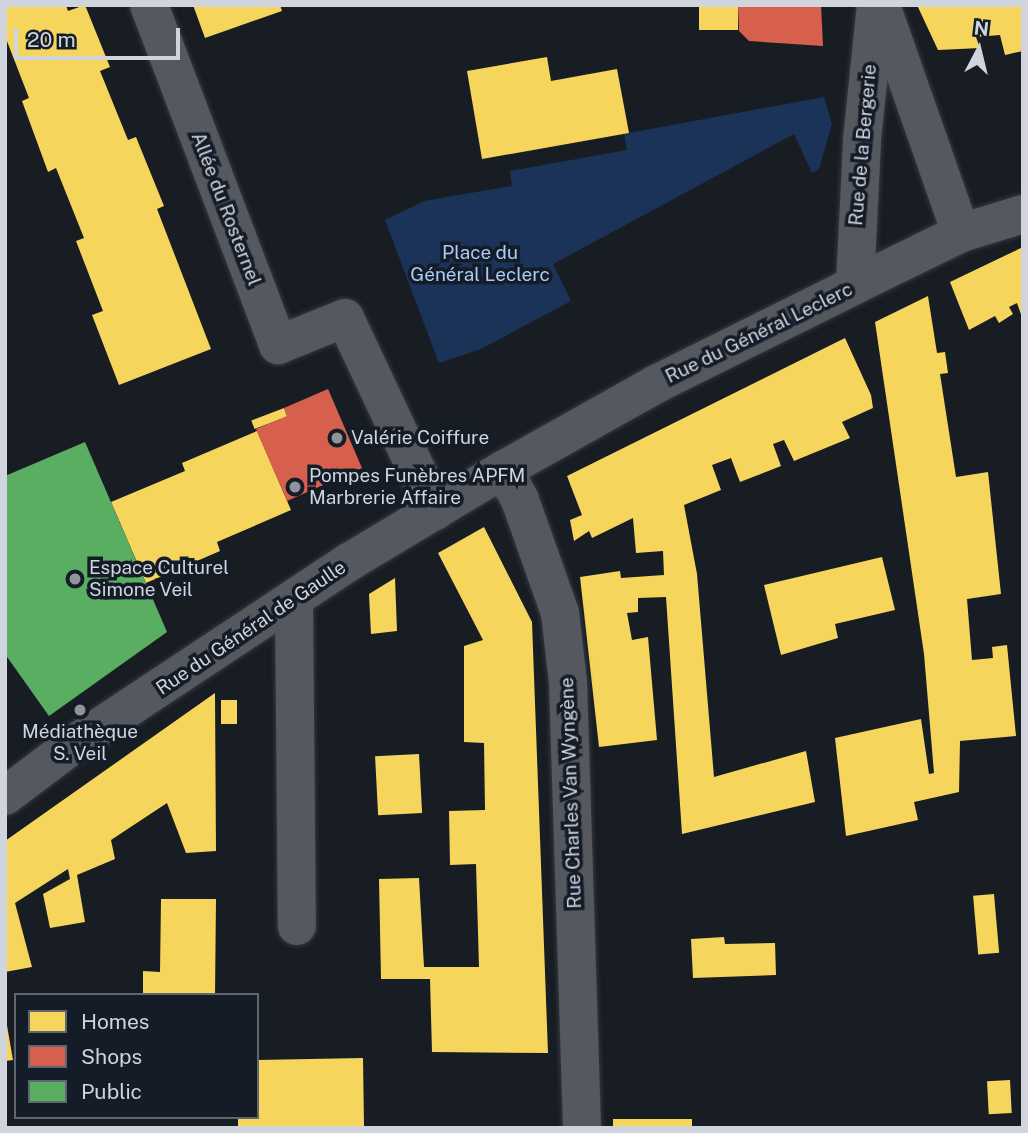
<!DOCTYPE html>
<html>
<head>
<meta charset="utf-8">
<style>
  body { margin:0 }
  #map { position:relative; width:1028px; height:1133px; overflow:hidden; background:#181d24; font-family:"Public Sans",sans-serif }
  div>[style] { position:absolute }
  .green>* { inset:0; background:#1b3359 }
  .homes>* { inset:0; background:#f6d55c; transform-origin:0 0 }
  .shops>* { inset:0; background:#d6604d }
  .public>* { inset:0; background:#5aae61 }
  .roads { filter:drop-shadow(0 0 2px #35383e) drop-shadow(0 0 2px #35383e) }
  .street>* { height:38px; margin:-19px; padding:0 19px; transform-origin:19px; border-radius:19px; background:#55585e }
  .secondary>* { height:38px; margin:-19px; padding:0 19px; transform-origin:19px; border-radius:19px; background:#55585e }
  .dots>* { width:19px; height:19px; translate:-50% -50%; box-sizing:border-box; border:4px solid #141c28; border-radius:50% }
  span { translate:-50% -50%; white-space:nowrap; text-align:center; line-height:1.15; -webkit-text-stroke:7px #141c28; paint-order:stroke }
  .street-label { font-size:19px; color:#cfd4dd }
  .park-label { font-size:19px; color:#adcaf8 }
  .poi-label { font-size:19px; color:#cfd4dd }
  .left { translate:0 -50%; text-align:left }
  .frame { position:absolute; inset:0; border:7px solid #cfd4dd; pointer-events:none }
  .legend { position:absolute; left:14px; top:993px; width:245px; height:126px; box-sizing:border-box; background:#141c28; border:2px solid #5f6670; margin:0; padding:9px 12px; list-style:none; font-size:21px; color:#cfd4dd }
  .legend li { display:flex; align-items:center; gap:14px; height:35px }
  .legend b { width:35px; border:2px solid #5f6670 }
  .north { position:absolute; left:944px; top:14px; width:70px; height:70px; -webkit-text-stroke:5px #141c28; paint-order:stroke; rotate:7deg; font-size:19px; font-weight:700; line-height:28px; text-align:center; color:#cfd4dd }
  .north::after { content:''; display:block; margin:auto; width:24px; height:32px; background:#cfd4dd; clip-path:polygon(50% 0,100% 100%,50% 72%,0 100%) }
  .scale { position:absolute; left:14px; top:28px; width:166px; height:32px; box-sizing:border-box; border:4px solid #cfd4dd; border-top:0; padding-left:9px; font-size:21px; line-height:24px; white-space:nowrap; color:#cfd4dd; -webkit-text-stroke:5px #141c28; paint-order:stroke }
</style>
</head>
<body>
<div id="map">
  <div class="green">
    <i style="clip-path:polygon(824px 97px,832px 124px,819px 169px,812px 173px,794px 134px,553px 264px,571px 301px,481px 349px,439px 363px,385px 220px,424px 201px,512px 186px,510px 171px,627px 150px,624px 134px,629px 133px)"></i>
  </div>
  <div class="homes">
    <i style="clip-path:polygon(5px 5px,66px 5px,68px 11px,85px 5px,110px 67px,100px 71px,128px 140px,136px 137px,164px 206px,157px 209px,211px 349px,119px 385px,92px 315px,103px 311px,76px 241px,84px 238px,56px 168px,48px 172px,22px 101px,29px 98px,5px 36px)"></i>
    <i style="clip-path:polygon(193px 5px,280px 5px,282px 11px,205px 38px)"></i>
    <i style="left:699px;top:5px;width:39px;height:25px"></i>
    <i style="clip-path:polygon(917px 5px,1023px 5px,1023px 51px,1005px 55px,1000px 35px,976px 37px,980px 48px,938px 50px)"></i>
    <i style="clip-path:polygon(547px 57px,551px 81px,617px 69px,629px 133px,482px 159px,467px 71px)"></i>
    <i style="clip-path:polygon(1023px 247px,1023px 320px,1017px 303px,1009px 307px,1013px 314px,999px 323px,995px 316px,969px 330px,950px 282px)"></i>
    <i style="clip-path:polygon(928px 296px,937px 353px,945px 352px,948px 373px,940px 374px,956px 477px,988px 472px,1001px 594px,967px 599px,972px 660px,993px 658px,992px 647px,1007px 645px,1016px 736px,960px 741px,959px 792px,914px 802px,918px 820px,846px 836px,835px 738px,921px 719px,929px 774px,934px 773px,924px 654px,875px 322px)"></i>
    <i style="clip-path:polygon(845px 338px,871px 395px,873px 408px,842px 422px,850px 438px,794px 461px,784px 440px,773px 444px,781px 466px,740px 482px,731px 458px,712px 465px,721px 490px,684px 505px,697px 574px,714px 777px,806px 751px,815px 802px,682px 834px,666px 597px,638px 598px,638px 612px,627px 613px,632px 640px,648px 637px,657px 740px,599px 747px,580px 577px,620px 571px,621px 578px,664px 575px,663px 551px,636px 553px,633px 518px,592px 538px,589px 531px,574px 541px,570px 520px,582px 515px,567px 476px)"></i>
    <i style="left:284px;top:408px;width:9px;height:35px;rotate:69deg"></i>
    <i style="clip-path:polygon(257px 431px,291px 510px,217px 542px,220px 551px,146px 583px,111px 502px,185px 471px,182px 463px)"></i>
    <i style="clip-path:polygon(484px 527px,532px 622px,548px 1053px,432px 1052px,430px 979px,381px 979px,379px 879px,419px 878px,424px 967px,479px 967px,476px 864px,450px 865px,449px 811px,485px 810px,484px 743px,464px 742px,464px 646px,483px 640px,438px 553px)"></i>
    <i style="clip-path:polygon(882px 557px,895px 610px,835px 624px,838px 638px,781px 655px,764px 585px)"></i>
    <i style="clip-path:polygon(395px 578px,397px 631px,371px 634px,369px 594px)"></i>
    <i style="clip-path:polygon(215px 693px,216px 851px,186px 853px,167px 803px,111px 840px,115px 859px,77px 875px,85px 922px,50px 928px,43px 894px,70px 879px,68px 869px,15px 903px,32px 967px,5px 972px,5px 841px)"></i>
    <i style="left:221px;top:700px;width:16px;height:24px"></i>
    <i style="left:419px;top:754px;width:59px;height:44px;rotate:87deg"></i>
    <i style="left:994px;top:894px;width:59px;height:21px;rotate:85deg"></i>
    <i style="clip-path:polygon(161px 899px,216px 899px,215px 995px,143px 995px,143px 971px,160px 972px)"></i>
    <i style="clip-path:polygon(724px 937px,725px 944px,775px 943px,776px 975px,693px 978px,691px 939px)"></i>
    <i style="clip-path:polygon(5px 1014px,13px 1060px,5px 1061px)"></i>
    <i style="clip-path:polygon(363px 1058px,364px 1126px,238px 1128px,238px 1117px,257px 1117px,257px 1060px)"></i>
    <i style="left:1010px;top:1080px;width:33px;height:23px;rotate:87deg"></i>
    <i style="left:613px;top:1119px;width:79px;height:9px"></i>
  </div>
  <div class="shops">
    <i style="clip-path:polygon(738px 5px,821px 5px,823px 46px,749px 41px,739px 31px)"></i>
    <i style="clip-path:polygon(328px 389px,362px 468px,287px 501px,256px 429px,287px 416px,284px 408px)"></i>
  </div>
  <div class="public">
    <i style="clip-path:polygon(85px 442px,167px 632px,49px 716px,5px 654px,5px 476px)"></i>
  </div>
  <div class="roads">
    <div class="street">
      <i style="left:149px;top:5px;width:364px;rotate:69.2deg"></i>
      <i style="left:278px;top:345px;width:72px;rotate:-21.9deg"></i>
      <i style="left:345px;top:318px;width:213px;rotate:64.8deg"></i>
      <i style="left:294px;top:600px;width:326px;rotate:89.5deg"></i>
    </div>
    <div class="secondary">
      <i style="left:881px;top:5px;width:242px;rotate:70.7deg"></i>
      <i style="left:855px;top:285px;width:145px;rotate:-87.2deg"></i>
      <i style="left:862px;top:140px;width:136px;rotate:-84.1deg"></i>
      <i style="left:503px;top:470px;width:34px;rotate:60deg"></i>
      <i style="left:520px;top:500px;width:120px;rotate:70.5deg"></i>
      <i style="left:560px;top:613px;width:69px;rotate:83.4deg"></i>
      <i style="left:568px;top:682px;width:446px;rotate:88.2deg"></i>
      <i style="left:5px;top:796px;width:83px;rotate:-37.1deg"></i>
      <i style="left:71px;top:746px;width:333px;rotate:-33.5deg"></i>
      <i style="left:349px;top:562px;width:179px;rotate:-30.9deg"></i>
      <i style="left:503px;top:470px;width:176px;rotate:-29.3deg"></i>
      <i style="left:656px;top:384px;width:222px;rotate:-26.4deg"></i>
      <i style="left:855px;top:285px;width:118px;rotate:-26.1deg"></i>
      <i style="left:961px;top:233px;width:65px;rotate:-17deg"></i>
    </div>
  </div>
  <div class="dots">
    <i style="left:337px;top:438px;background:#8f949c"></i>
    <i style="left:295px;top:487px;background:#8f949c"></i>
    <i style="left:75px;top:579px;background:#8f949c"></i>
    <i style="left:80px;top:710px;background:#8f949c"></i>
  </div>
  <div class="street-label">
    <span style="left:863px;top:145px;rotate:-85deg">Rue de la Bergerie</span>
    <span style="left:226px;top:209px;rotate:69deg">Allée du Rosternel</span>
    <span style="left:759px;top:333px;rotate:-26deg">Rue du Général Leclerc</span>
    <span style="left:251px;top:628px;rotate:-34deg">Rue du Général de Gaulle</span>
    <span style="left:571px;top:793px;rotate:-92deg">Rue Charles Van Wyngène</span>
  </div>
  <div class="park-label">
    <span style="left:480px;top:264px">Place du<br>Général Leclerc</span>
  </div>
  <div class="poi-label">
    <span class="left" style="left:351px;top:438px">Valérie Coiffure</span>
    <span class="left" style="left:309px;top:487px">Pompes Funèbres APFM<br>Marbrerie Affaire</span>
    <span class="left" style="left:89px;top:579px">Espace Culturel<br>Simone Veil</span>
    <span style="left:80px;top:743px">Médiathèque<br>S. Veil</span>
  </div>
  <div class="frame"></div>
  <ul class="legend">
  <li><b style="height:19px;background:#f6d55c"></b>Homes</li>
  <li><b style="height:19px;background:#d6604d"></b>Shops</li>
  <li><b style="height:19px;background:#5aae61"></b>Public</li>
  </ul>
  <div class="north">N</div>
  <div class="scale">20 m</div>
</div>
</body>
</html>
